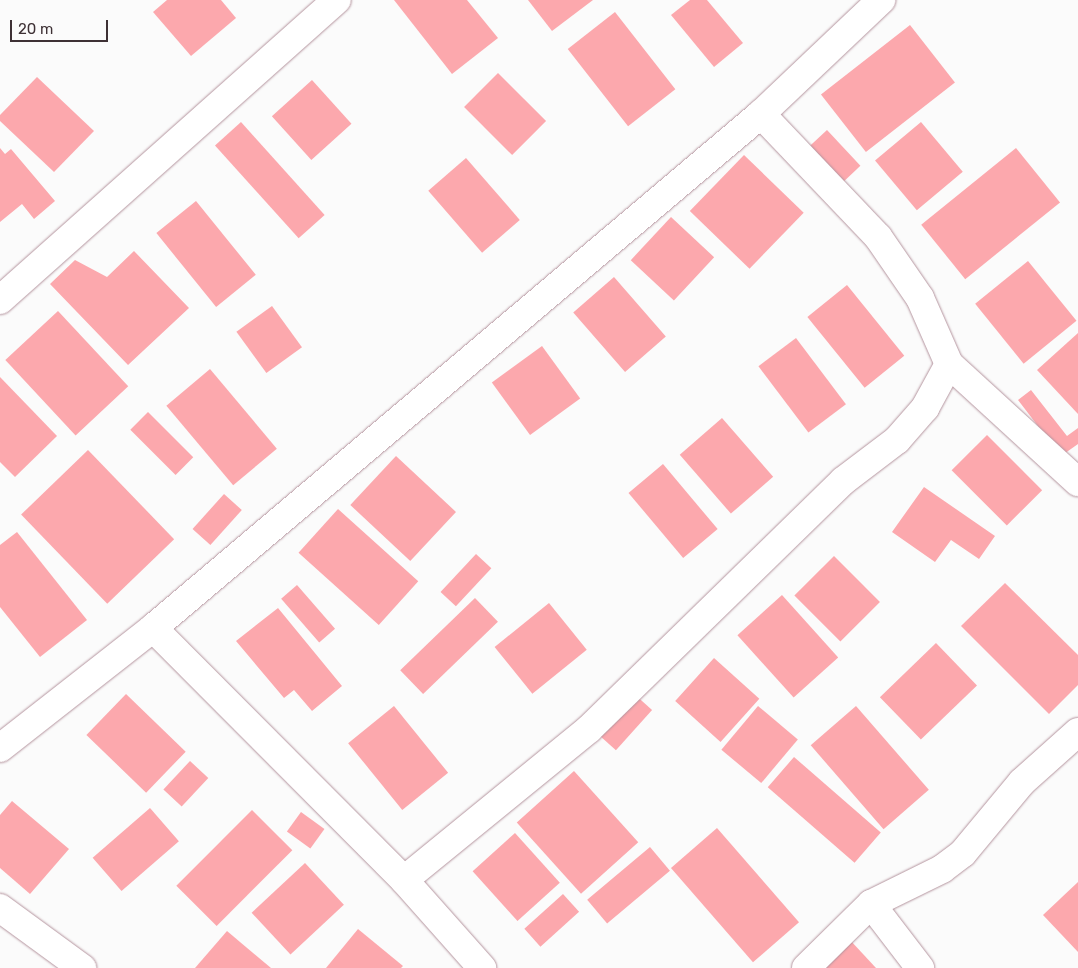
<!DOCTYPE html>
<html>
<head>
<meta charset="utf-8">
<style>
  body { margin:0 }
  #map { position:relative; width:1078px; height:968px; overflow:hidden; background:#fbfbfb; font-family:Rubik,sans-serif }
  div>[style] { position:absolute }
  .building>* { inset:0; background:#fca8ad; transform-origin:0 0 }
  .roads { filter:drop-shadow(0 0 1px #b4949e) drop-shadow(0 0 1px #b4949e) }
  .minor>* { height:28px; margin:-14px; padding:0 14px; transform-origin:14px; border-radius:14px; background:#fff }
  span { translate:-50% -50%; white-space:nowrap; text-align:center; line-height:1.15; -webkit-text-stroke:4px #fbfbfb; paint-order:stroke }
  .scale { position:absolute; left:10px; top:20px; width:98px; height:22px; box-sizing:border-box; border:2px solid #3e3135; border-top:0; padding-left:6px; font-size:15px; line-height:18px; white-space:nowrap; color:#3e3135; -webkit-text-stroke:4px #fbfbfb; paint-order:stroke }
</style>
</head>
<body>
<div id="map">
  <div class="building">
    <i style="clip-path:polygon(167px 0,221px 0,236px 18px,191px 56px,153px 12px)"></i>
    <i style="clip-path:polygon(394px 0,467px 0,498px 38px,452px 74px)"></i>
    <i style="clip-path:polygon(528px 0,593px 0,552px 31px)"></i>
    <i style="clip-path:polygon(690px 0,707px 0,743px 43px,714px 67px,671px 15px)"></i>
    <i style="left:615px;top:12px;width:98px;height:60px;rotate:52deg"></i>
    <i style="left:910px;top:25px;width:73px;height:113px;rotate:52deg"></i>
    <i style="left:498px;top:73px;width:68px;height:48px;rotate:45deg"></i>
    <i style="clip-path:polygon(37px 77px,94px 131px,54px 172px,0 121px,0 115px)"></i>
    <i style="left:312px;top:80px;width:59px;height:54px;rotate:48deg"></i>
    <i style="left:241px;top:122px;width:125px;height:35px;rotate:48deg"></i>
    <i style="left:921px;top:122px;width:65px;height:60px;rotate:50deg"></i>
    <i style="left:827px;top:130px;width:49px;height:25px;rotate:47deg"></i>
    <i style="clip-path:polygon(0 148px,5px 154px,11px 149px,55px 201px,34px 219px,22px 204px,0 222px)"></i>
    <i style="left:1016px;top:148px;width:70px;height:122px;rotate:51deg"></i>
    <i style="left:744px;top:155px;width:83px;height:78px;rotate:44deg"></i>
    <i style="left:466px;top:158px;width:82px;height:50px;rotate:49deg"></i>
    <i style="left:196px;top:201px;width:95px;height:51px;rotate:51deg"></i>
    <i style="left:671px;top:217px;width:59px;height:59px;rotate:43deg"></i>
    <i style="clip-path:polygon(134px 251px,189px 308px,128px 365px,50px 284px,75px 260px,107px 277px)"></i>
    <i style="left:1028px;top:261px;width:77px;height:68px;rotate:51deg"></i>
    <i style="left:614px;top:277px;width:79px;height:54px;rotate:49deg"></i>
    <i style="left:847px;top:285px;width:91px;height:51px;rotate:51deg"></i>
    <i style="left:272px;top:306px;width:51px;height:44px;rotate:54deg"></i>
    <i style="left:58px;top:311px;width:103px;height:72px;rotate:47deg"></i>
    <i style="clip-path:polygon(1078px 333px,1078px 414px,1037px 370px)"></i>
    <i style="left:796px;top:338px;width:83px;height:47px;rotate:53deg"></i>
    <i style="left:542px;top:346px;width:65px;height:62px;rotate:54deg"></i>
    <i style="left:210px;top:369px;width:104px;height:57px;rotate:50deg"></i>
    <i style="clip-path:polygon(0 377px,57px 436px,15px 477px,0 462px)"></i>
    <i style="clip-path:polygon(1031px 390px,1067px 436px,1078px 428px,1078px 444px,1061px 456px,1018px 400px)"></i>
    <i style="left:148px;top:412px;width:64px;height:25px;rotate:45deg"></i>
    <i style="left:722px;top:418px;width:78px;height:56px;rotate:49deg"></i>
    <i style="left:987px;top:435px;width:78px;height:50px;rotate:45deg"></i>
    <i style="left:88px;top:450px;width:124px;height:93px;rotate:46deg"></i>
    <i style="left:396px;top:456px;width:82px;height:67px;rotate:43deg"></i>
    <i style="left:663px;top:464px;width:85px;height:45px;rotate:50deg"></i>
    <i style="clip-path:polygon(924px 487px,995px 536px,979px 559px,951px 540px,935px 562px,892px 532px)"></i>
    <i style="left:224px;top:494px;width:24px;height:47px;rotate:42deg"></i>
    <i style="left:338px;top:509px;width:108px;height:59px;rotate:42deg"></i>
    <i style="clip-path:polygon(17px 532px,87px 620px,40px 657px,0 607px,0 545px)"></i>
    <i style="left:476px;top:554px;width:21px;height:52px;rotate:43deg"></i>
    <i style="left:834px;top:556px;width:65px;height:56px;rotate:45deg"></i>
    <i style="clip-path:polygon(1005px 583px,1078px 655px,1078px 685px,1049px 714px,961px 626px)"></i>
    <i style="left:297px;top:585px;width:58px;height:21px;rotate:49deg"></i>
    <i style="left:782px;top:595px;width:84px;height:60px;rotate:48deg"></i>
    <i style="left:475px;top:598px;width:33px;height:104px;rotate:46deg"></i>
    <i style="left:549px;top:603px;width:60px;height:70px;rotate:51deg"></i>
    <i style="clip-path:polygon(278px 608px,342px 686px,312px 711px,294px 690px,284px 698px,236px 641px)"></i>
    <i style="left:936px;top:643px;width:59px;height:78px;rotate:46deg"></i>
    <i style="left:714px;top:658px;width:61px;height:58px;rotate:42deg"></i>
    <i style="left:632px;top:692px;width:27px;height:54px;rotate:42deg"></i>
    <i style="left:126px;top:694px;width:83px;height:57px;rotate:44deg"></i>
    <i style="left:394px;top:706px;width:86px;height:59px;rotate:51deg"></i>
    <i style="left:758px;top:706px;width:52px;height:57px;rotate:40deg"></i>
    <i style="left:856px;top:706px;width:111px;height:60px;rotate:49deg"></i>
    <i style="left:794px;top:757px;width:115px;height:40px;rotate:41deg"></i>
    <i style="left:190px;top:761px;width:25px;height:39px;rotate:43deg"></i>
    <i style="left:574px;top:771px;width:96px;height:77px;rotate:48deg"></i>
    <i style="clip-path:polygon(12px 801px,69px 849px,30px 894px,0 868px,0 815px)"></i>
    <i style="left:150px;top:808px;width:44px;height:76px;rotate:49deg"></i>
    <i style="left:252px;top:810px;width:57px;height:107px;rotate:45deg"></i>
    <i style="left:301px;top:812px;width:29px;height:24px;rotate:36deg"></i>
    <i style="left:717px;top:828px;width:125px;height:61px;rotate:49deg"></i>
    <i style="left:515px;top:833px;width:67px;height:57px;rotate:48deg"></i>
    <i style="left:650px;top:847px;width:31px;height:82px;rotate:50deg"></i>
    <i style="left:305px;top:863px;width:57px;height:73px;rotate:47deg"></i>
    <i style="clip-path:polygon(1078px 882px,1078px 952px,1043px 915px)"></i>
    <i style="left:563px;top:894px;width:24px;height:52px;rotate:48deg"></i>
    <i style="clip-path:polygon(358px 929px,403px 966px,401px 968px,326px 968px)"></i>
    <i style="clip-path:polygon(227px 931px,271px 968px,195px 968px)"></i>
    <i style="clip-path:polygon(850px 940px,876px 968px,820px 968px)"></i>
  </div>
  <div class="roads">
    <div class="minor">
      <i style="left:0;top:300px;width:451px;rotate:-41.7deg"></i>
      <i style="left:949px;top:364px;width:175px;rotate:42.5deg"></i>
      <i style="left:153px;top:628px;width:356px;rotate:45.1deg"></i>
      <i style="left:404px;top:880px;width:118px;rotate:48.4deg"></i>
      <i style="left:0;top:748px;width:194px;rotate:-38.1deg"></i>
      <i style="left:153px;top:628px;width:796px;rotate:-40.21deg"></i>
      <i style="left:761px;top:114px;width:166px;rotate:-43.5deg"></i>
      <i style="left:404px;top:880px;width:239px;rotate:-39.2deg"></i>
      <i style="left:589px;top:729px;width:355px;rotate:-44.3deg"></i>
      <i style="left:843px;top:481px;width:68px;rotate:-37.2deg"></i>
      <i style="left:897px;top:440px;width:43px;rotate:-48.8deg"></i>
      <i style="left:925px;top:408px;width:50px;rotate:-61.4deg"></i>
      <i style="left:949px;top:364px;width:72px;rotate:-113.7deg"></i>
      <i style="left:920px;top:298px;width:74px;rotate:-124.5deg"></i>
      <i style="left:878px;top:237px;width:170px;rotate:-133.6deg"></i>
      <i style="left:871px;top:904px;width:81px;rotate:52.6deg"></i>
      <i style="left:0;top:908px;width:102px;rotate:36.2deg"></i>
      <i style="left:806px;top:968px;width:91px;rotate:-44.6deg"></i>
      <i style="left:871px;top:904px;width:79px;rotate:-26.2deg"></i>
      <i style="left:942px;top:869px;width:26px;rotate:-37deg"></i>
      <i style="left:963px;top:853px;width:92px;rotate:-50.3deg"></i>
      <i style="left:1022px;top:782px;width:75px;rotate:-41.8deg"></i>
    </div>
  </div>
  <div class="scale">20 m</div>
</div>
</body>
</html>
